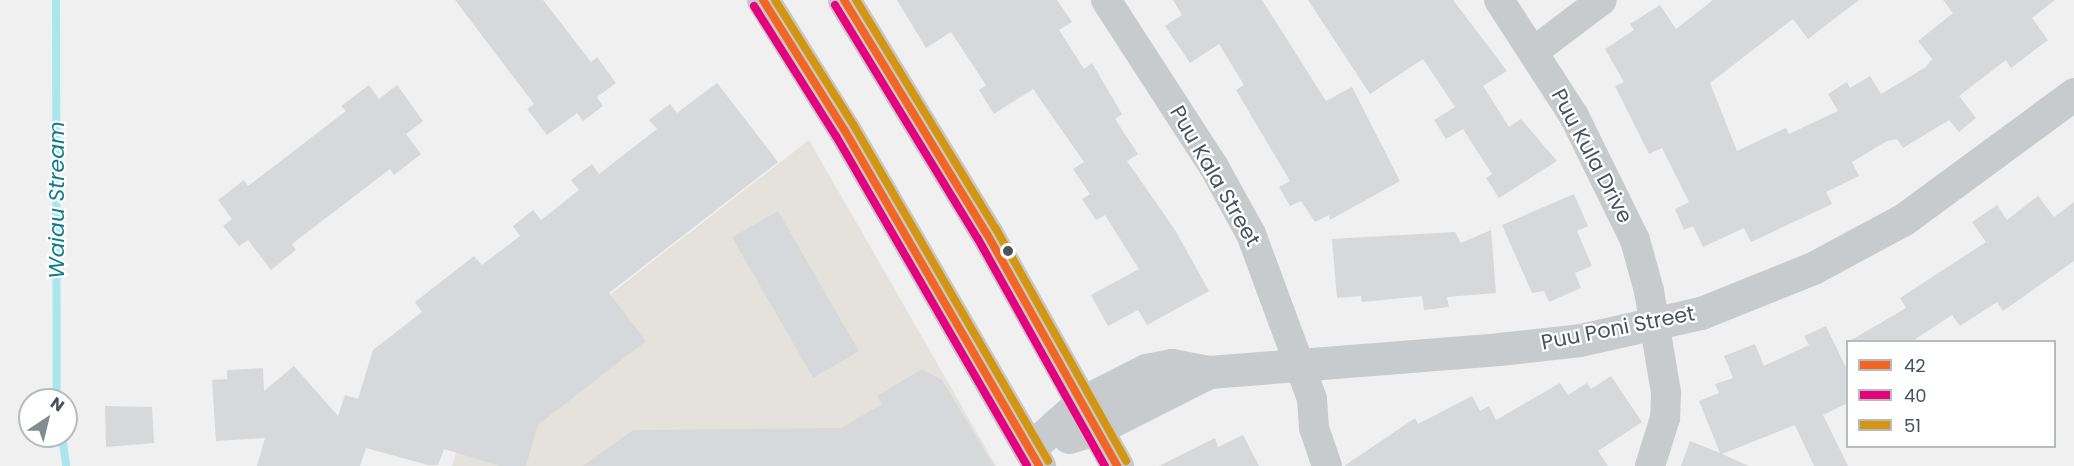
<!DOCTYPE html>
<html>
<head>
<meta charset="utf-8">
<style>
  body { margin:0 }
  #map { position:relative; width:2074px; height:466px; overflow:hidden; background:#f1f0f0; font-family:Poppins,sans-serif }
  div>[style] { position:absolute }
  .commercial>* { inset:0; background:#e5e2de }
  .stream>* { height:8px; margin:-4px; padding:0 4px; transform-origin:4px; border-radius:4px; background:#aae6ed }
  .building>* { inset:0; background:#d7d8d9; transform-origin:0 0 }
  .street>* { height:30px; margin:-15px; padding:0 15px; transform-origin:15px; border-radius:15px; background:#c8cbcc }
  .secondary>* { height:33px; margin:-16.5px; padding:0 16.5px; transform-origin:16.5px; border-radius:16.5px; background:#c8cbce }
  .primary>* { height:33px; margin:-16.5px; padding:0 16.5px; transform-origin:16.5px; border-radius:16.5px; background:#c5c9cc }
  .bus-1>* { height:8px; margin:-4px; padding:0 4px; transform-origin:4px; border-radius:4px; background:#f26522 }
  .bus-2>* { height:8px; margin:-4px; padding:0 4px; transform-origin:4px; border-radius:4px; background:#e5007d }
  .bus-3>* { height:8px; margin:-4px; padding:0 4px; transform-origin:4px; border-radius:4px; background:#d49612 }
  .dots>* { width:16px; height:16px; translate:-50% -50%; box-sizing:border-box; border:3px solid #fff; border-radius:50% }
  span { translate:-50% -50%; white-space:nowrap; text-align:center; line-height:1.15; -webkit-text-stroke:4.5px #fff; paint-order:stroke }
  .street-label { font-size:21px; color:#47545c }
  .water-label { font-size:22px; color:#0e7d8b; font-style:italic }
  .legend { position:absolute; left:1846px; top:340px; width:210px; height:108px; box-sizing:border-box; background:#fff; border:2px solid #b5bbbe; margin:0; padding:8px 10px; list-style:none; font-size:18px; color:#47545c }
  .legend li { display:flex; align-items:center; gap:12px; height:30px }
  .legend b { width:30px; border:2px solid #b5bbbe }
  .north { position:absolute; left:18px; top:388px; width:60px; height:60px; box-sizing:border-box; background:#fff; border:2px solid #b5bbbe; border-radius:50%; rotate:35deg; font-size:16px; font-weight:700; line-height:24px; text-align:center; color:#47545c }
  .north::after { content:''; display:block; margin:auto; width:21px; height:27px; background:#828b90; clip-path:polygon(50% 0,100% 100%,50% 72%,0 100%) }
</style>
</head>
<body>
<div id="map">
  <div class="commercial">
    <i style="clip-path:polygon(809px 140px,996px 466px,452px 466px,470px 403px)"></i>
  </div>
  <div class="stream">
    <i style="left:56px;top:0;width:400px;rotate:89.9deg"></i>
    <i style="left:62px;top:436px;width:30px;rotate:82deg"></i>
  </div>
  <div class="building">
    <i style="clip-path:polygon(455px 0,543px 0,591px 62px,597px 57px,616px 83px,597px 97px,603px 106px,583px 121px,577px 113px,547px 135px,527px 109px,534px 104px)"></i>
    <i style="clip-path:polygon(897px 0,1057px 0,1072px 22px,1059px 30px,1084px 69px,1092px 63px,1122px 114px,1115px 119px,1138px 154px,1127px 161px,1175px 230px,1209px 291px,1147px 325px,1138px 310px,1108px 326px,1091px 295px,1139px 269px,1105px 215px,1096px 220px,1082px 199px,1090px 194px,1073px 169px,1084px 162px,1033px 89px,994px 114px,979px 90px,986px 85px,951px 32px,926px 48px)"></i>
    <i style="clip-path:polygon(1173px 0,1262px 0,1326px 101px,1352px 87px,1400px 181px,1330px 220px,1329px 215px,1315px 222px,1301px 201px,1290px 206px,1279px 187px,1290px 181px,1236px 90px,1244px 85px,1219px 44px,1190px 63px,1165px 26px,1182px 15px)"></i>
    <i style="clip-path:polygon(1308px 0,1453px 0,1507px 71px,1483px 86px,1509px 127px,1521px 119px,1557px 161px,1499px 198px,1486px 178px,1492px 174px,1463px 129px,1446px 139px,1434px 120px,1455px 107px,1423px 59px,1370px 94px)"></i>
    <i style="clip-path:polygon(1713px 0,1859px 0,1808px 39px,1793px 19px,1710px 83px,1737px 151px,1786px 128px,1789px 134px,1838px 111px,1828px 94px,1847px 82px,1850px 88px,1870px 76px,1881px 94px,1926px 67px,1932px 59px,1918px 41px,1953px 13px,1943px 0,2055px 0,2032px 18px,2048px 40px,2011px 68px,2006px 60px,1959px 96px,1976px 118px,1959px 132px,1949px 120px,1903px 148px,1897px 139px,1887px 141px,1852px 162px,1859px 176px,1826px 192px,1832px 204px,1751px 242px,1744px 228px,1703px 247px,1693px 226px,1684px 230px,1675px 209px,1689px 202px,1662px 148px,1649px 154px,1615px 86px,1624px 82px,1605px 49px,1634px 30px,1630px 24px,1660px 5px,1676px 29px)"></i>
    <i style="clip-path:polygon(717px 83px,778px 162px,609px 293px,646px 341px,538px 425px,526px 466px,500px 466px,444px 449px,438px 465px,428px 465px,366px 448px,360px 466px,257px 466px,265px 438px,216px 441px,212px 380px,227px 379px,227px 370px,263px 368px,264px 391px,294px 366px,338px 416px,345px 395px,358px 399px,373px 350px,422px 312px,415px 302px,474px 256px,482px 265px,520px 236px,513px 226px,533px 210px,541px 220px,579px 190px,571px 180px,592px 164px,599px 174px,657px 129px,649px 120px,670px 104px,677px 113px)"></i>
    <i style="clip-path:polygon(369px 85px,379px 99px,397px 85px,423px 121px,406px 134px,421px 154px,394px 175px,390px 169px,292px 244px,296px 250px,271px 270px,248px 240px,239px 246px,223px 226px,232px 219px,218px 200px,244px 180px,248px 186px,346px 111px,341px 106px)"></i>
    <i style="clip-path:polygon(1574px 194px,1588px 226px,1577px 231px,1592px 266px,1575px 273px,1581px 288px,1549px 302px,1544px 291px,1532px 293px,1502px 225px)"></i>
    <i style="clip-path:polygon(2038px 196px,2054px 217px,2074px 202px,2074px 261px,2003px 311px,1997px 302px,1960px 326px,1952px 315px,1911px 342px,1848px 342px,1906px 308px,1900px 298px,1986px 242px,1972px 222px,1997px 205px,2007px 220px)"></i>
    <i style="left:778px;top:211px;width:162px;height:53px;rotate:60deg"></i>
    <i style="clip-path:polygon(1491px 230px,1496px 293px,1447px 297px,1449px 307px,1424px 310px,1422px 296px,1362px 302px,1361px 296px,1337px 298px,1332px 239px,1455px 232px,1461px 243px)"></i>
    <i style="clip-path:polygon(1826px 326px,1848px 372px,1848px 403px,1823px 415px,1848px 466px,1814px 466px,1795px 425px,1722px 454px,1749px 466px,1681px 466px,1690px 441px,1720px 453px,1699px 401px,1719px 393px,1715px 384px,1733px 378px,1724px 356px,1755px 344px,1764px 366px,1809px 345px,1804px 336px)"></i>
    <i style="clip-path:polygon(922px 369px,942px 380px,994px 466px,583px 466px,633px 430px,841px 428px,882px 404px,877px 396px)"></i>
    <i style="clip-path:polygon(1611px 376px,1642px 422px,1598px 451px,1608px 466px,1344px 466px,1415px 418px,1418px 424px,1472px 396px,1480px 411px,1489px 406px,1496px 420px,1560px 383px,1568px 395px,1587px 383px,1591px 389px)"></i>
    <i style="clip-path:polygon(105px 406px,152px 407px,154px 443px,106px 447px)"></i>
    <i style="clip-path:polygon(1243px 435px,1259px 466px,1159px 466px,1215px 438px,1218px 447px)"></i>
  </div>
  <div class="street">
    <i style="left:1106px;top:0;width:199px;rotate:57.1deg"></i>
    <i style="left:1214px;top:167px;width:77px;rotate:61.1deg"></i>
    <i style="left:1251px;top:234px;width:176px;rotate:69.7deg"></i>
    <i style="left:1312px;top:399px;width:29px;rotate:86deg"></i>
    <i style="left:1314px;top:428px;width:40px;rotate:71.1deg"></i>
    <i style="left:1499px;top:0;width:138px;rotate:57.1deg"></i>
    <i style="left:1574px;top:116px;width:138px;rotate:63.8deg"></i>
    <i style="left:1635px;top:240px;width:53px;rotate:74.6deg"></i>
    <i style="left:1649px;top:291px;width:103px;rotate:80.5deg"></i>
    <i style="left:1666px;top:393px;width:25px;rotate:92deg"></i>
    <i style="left:1665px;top:418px;width:50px;rotate:107.4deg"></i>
    <i style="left:1533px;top:52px;width:86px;rotate:-37deg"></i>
  </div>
  <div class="secondary">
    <i style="left:1069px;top:437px;width:28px;rotate:-17deg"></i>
    <i style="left:1096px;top:429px;width:127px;rotate:-26.8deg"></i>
    <i style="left:1029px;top:449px;width:69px;rotate:-41.5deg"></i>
    <i style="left:1081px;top:403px;width:73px;rotate:-26.9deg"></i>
    <i style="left:1146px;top:370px;width:26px;rotate:-11deg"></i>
    <i style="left:1172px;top:365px;width:38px;rotate:11deg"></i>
    <i style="left:1209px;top:372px;width:291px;rotate:-4.5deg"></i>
    <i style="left:1499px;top:349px;width:81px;rotate:-6.3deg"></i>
    <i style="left:1580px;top:340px;width:124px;rotate:-12.6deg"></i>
    <i style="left:1701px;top:313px;width:121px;rotate:-21.9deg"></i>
    <i style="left:1813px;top:268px;width:103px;rotate:-28.3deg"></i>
    <i style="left:1904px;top:219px;width:211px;rotate:-36.3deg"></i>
  </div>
  <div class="primary">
    <i style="left:763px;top:0;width:155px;rotate:58deg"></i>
    <i style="left:845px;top:131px;width:387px;rotate:59.9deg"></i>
    <i style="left:844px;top:0;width:274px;rotate:58.6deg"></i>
    <i style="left:987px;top:234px;width:266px;rotate:60.7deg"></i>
  </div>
  <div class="bus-1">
    <i style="left:763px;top:0;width:155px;rotate:58deg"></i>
    <i style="left:845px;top:131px;width:387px;rotate:59.9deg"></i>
    <i style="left:844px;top:0;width:274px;rotate:58.6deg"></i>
    <i style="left:987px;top:234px;width:266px;rotate:60.7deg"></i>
  </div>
  <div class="bus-2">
    <i style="left:835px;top:5px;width:274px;rotate:58.6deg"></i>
    <i style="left:978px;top:239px;width:260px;rotate:60.8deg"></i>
    <i style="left:754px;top:6px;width:154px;rotate:57.8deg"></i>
    <i style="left:836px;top:136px;width:381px;rotate:59.9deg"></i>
  </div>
  <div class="bus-3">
    <i style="left:775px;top:0;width:149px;rotate:57.9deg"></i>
    <i style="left:854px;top:126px;width:387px;rotate:59.9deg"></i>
    <i style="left:856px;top:0;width:268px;rotate:58.6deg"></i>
    <i style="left:996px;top:229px;width:266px;rotate:60.7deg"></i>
  </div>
  <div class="dots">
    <i style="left:1008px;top:251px;background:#47545c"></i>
  </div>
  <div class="street-label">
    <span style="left:1592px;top:156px;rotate:62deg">Puu Kula Drive</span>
    <span style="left:1215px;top:176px;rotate:60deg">Puu Kala Street</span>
    <span style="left:1618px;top:328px;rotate:-11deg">Puu Poni Street</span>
  </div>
  <div class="water-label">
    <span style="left:57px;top:200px;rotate:-90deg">Waiau Stream</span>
  </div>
  <ul class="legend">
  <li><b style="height:8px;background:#f26522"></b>42</li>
  <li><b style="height:8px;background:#e5007d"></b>40</li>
  <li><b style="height:8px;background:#d49612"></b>51</li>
  </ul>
  <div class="north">N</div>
</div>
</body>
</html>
